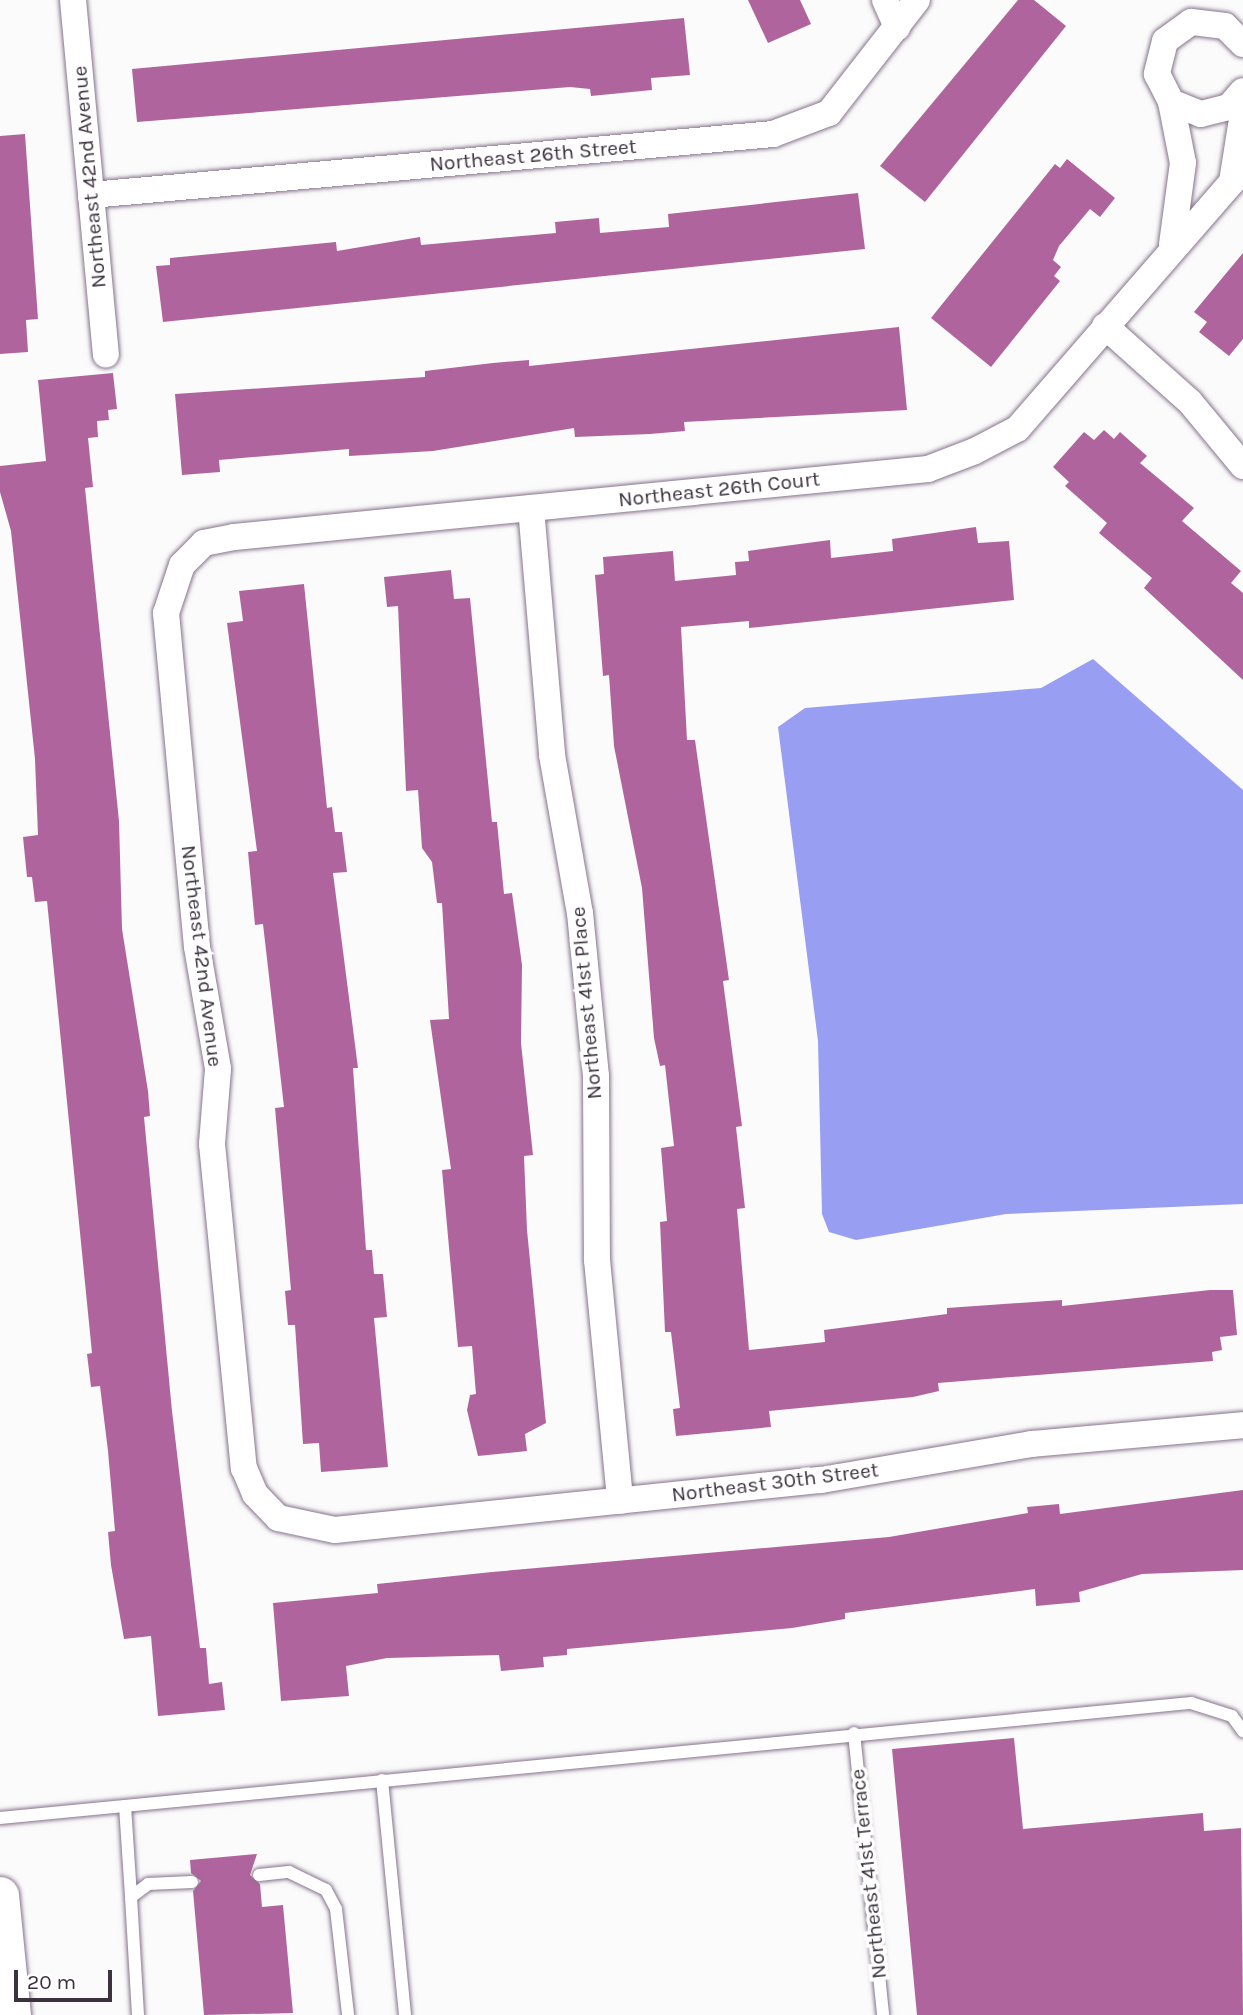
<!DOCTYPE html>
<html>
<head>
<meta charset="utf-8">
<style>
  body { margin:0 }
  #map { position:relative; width:1243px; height:2015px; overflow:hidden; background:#fbfbfb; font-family:Karla,sans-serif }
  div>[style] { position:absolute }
  .water>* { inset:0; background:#989ef2 }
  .building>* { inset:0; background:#af649d }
  .roads { filter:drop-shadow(0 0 2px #86738d) drop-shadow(0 0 2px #86738d) }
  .service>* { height:12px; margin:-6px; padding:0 6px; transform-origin:6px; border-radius:6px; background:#fff }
  .minor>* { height:26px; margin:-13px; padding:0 13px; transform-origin:13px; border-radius:13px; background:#fff }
  .secondary>* { height:37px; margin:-18.5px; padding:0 18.5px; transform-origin:18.5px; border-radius:18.5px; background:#fff }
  span { translate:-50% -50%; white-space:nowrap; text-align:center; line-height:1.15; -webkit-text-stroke:7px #fff; paint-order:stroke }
  .street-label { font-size:21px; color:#3b323e }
  .scale { position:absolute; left:14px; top:1970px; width:98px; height:32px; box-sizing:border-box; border:4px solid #3b323e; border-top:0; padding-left:9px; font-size:21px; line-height:24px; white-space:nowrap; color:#3b323e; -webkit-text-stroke:5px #fff; paint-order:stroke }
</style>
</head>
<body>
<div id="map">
  <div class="water">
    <i style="clip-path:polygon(1093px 659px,1243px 790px,1243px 1204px,1006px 1214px,856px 1240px,829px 1232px,822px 1214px,818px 1041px,778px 727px,805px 708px,1041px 688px)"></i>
  </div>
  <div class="building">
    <i style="clip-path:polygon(748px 0,800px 0,811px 24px,768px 43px)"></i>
    <i style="clip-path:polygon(1018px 0,1034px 0,1066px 26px,925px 202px,880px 166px)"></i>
    <i style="clip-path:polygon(684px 18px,690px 75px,651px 78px,652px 90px,591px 96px,590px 89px,570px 87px,137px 122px,132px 69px)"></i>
    <i style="clip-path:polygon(25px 134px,38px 319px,26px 320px,28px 352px,0 354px,0 136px)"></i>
    <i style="clip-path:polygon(1067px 159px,1115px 198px,1100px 217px,1090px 209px,1059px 246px,1053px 260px,1061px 267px,1054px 276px,1060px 281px,991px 367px,931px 318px,1055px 164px,1060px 168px)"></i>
    <i style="clip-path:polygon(858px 193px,865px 249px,163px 322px,156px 266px,170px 265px,170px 258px,336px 242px,337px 251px,420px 237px,421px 245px,556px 233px,555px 222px,599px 218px,600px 233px,669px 227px,668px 214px)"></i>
    <i style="clip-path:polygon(1243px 253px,1243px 339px,1229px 356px,1199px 332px,1207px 322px,1194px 312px)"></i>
    <i style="clip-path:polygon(899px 327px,907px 410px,684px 422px,685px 431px,650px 434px,575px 437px,574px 428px,433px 451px,349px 456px,349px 449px,219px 460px,220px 472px,182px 475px,175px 394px,425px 377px,425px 371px,493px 363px,529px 360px,529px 366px)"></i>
    <i style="clip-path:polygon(113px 373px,117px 409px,108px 410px,109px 420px,97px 421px,98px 437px,88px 438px,93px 487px,85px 488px,119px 821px,122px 929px,148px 1091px,150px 1116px,144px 1117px,172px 1411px,200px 1648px,206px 1648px,209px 1684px,222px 1682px,225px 1710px,158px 1716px,151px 1636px,124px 1639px,111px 1565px,108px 1532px,115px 1531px,108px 1451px,100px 1386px,91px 1387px,87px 1354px,92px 1353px,47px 901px,35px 902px,32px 877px,27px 877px,23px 837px,38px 835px,35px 759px,11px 531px,0 492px,0 466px,46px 461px,38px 380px)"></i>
    <i style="clip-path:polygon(1104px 430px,1114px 439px,1120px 432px,1147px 456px,1140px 463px,1194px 508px,1182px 521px,1241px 571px,1231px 583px,1243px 593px,1243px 680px,1144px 588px,1152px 578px,1099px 533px,1107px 523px,1065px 486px,1069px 482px,1053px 467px,1084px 432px,1094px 440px)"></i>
    <i style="clip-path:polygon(976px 527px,978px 543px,1009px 541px,1014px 600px,749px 628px,749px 621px,681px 627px,687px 740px,695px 740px,729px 980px,723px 981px,742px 1126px,736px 1127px,745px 1208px,737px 1209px,749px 1350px,825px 1342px,824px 1330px,947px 1314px,947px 1308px,1062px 1300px,1062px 1306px,1210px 1290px,1233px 1290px,1237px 1335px,1220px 1337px,1222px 1350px,1212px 1352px,1213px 1361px,938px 1383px,939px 1391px,913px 1397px,769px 1411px,771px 1427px,676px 1436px,673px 1409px,680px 1408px,671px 1332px,665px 1332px,660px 1222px,667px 1221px,661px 1148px,674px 1146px,665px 1065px,660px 1066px,654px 1038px,642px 888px,614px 746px,609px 675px,603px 676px,595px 575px,604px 574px,603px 557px,673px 551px,675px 581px,736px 575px,735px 562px,749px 561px,748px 551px,830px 540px,831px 558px,893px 551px,892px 539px)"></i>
    <i style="clip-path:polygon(451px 570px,454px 599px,470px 598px,492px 822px,497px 822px,504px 894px,512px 893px,522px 965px,521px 1043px,533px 1155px,524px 1156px,527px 1230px,546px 1423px,525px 1434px,527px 1451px,478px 1456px,467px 1410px,470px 1395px,476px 1394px,472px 1346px,458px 1347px,442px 1170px,451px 1169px,430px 1020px,449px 1019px,442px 903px,437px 903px,432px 862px,422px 848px,418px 790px,406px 791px,398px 606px,387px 607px,384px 577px)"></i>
    <i style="clip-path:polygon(304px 584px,327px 808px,332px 807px,335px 832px,342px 832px,347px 872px,333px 873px,358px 1068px,353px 1068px,366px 1250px,372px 1250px,374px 1274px,383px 1274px,387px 1317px,374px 1318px,388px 1467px,321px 1472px,319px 1443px,303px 1444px,295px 1325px,288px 1325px,285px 1291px,291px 1290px,275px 1108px,284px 1107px,263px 924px,255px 925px,248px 852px,257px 851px,227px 623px,243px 621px,239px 591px)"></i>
    <i style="clip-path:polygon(1243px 1490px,1243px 1570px,1142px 1574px,1079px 1592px,1080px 1602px,1036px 1606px,1035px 1589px,845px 1613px,845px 1619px,792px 1628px,567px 1649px,567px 1655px,543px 1657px,544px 1667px,501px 1671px,499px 1655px,387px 1658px,346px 1666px,349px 1696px,281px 1701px,273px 1603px,378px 1593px,377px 1584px,492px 1572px,889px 1537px,1028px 1513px,1027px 1507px,1059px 1504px,1060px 1514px)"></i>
    <i style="clip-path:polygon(1014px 1738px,1023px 1829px,1203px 1813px,1204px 1831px,1241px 1828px,1243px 2015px,917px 2015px,892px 1749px)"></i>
    <i style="clip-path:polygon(257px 1854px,250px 1875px,260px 1884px,262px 1907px,283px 1905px,293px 2013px,204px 2015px,193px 1891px,201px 1881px,191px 1873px,190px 1860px)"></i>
  </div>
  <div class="roads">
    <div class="service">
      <i style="left:854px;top:1733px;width:283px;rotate:84.1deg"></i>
      <i style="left:382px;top:1780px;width:236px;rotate:84.4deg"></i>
      <i style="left:125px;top:1806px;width:91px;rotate:86.2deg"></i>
      <i style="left:0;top:1818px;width:1197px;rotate:-5.52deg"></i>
      <i style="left:1191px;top:1703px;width:43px;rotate:17.6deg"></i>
      <i style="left:1232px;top:1716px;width:19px;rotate:54deg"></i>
      <i style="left:259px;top:1875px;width:30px;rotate:-6deg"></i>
      <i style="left:289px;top:1872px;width:41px;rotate:25.9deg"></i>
      <i style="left:326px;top:1890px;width:21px;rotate:62deg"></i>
      <i style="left:336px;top:1909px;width:107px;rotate:83.5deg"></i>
      <i style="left:138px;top:2015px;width:118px;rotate:-93.4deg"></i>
      <i style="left:131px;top:1897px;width:21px;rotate:-37deg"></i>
      <i style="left:148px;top:1884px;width:44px;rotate:-2.6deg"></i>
    </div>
    <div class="minor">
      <i style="left:73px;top:0;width:356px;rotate:84.7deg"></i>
      <i style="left:885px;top:0;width:30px;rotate:66deg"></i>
      <i style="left:1243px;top:44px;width:25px;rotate:-135deg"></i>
      <i style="left:1225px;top:26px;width:34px;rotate:-173deg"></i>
      <i style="left:1191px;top:22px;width:32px;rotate:144deg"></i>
      <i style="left:1165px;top:41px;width:34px;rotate:104deg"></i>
      <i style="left:1157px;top:74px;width:31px;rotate:63deg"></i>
      <i style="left:1171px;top:102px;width:32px;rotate:22deg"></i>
      <i style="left:1201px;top:114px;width:29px;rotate:-14deg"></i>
      <i style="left:1229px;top:107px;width:21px;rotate:-49deg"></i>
      <i style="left:1171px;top:102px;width:62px;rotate:78.9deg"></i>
      <i style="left:1183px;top:163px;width:82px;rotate:97.7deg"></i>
      <i style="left:1243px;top:113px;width:70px;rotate:99.1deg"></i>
      <i style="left:1232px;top:182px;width:327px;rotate:131deg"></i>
      <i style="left:1017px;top:429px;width:47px;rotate:152.4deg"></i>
      <i style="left:975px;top:451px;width:50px;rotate:159deg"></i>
      <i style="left:928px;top:469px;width:697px;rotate:174.4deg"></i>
      <i style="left:234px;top:537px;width:31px;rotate:169deg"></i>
      <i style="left:204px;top:543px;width:31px;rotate:135deg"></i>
      <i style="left:182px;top:565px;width:51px;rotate:108.4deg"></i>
      <i style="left:166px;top:613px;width:335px;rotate:84.7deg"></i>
      <i style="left:197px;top:947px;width:124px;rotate:80.2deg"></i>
      <i style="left:218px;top:1069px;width:75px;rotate:94.6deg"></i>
      <i style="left:212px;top:1144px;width:326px;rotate:84.4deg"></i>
      <i style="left:244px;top:1468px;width:28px;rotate:67deg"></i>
      <i style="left:255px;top:1494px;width:33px;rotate:46deg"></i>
      <i style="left:278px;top:1518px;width:58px;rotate:11.9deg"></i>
      <i style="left:335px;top:1530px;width:489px;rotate:-5.9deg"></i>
      <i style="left:821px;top:1480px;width:214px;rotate:-9.7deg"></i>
      <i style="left:1032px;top:1444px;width:212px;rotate:-5.1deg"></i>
      <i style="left:91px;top:195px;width:685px;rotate:-5.11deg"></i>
      <i style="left:773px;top:134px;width:60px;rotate:-20.6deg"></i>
      <i style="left:829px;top:113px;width:143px;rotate:-52.1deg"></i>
      <i style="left:1105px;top:326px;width:114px;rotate:41.8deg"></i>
      <i style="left:1190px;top:402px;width:83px;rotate:50.4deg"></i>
      <i style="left:531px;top:508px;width:248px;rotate:85.1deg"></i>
      <i style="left:552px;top:755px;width:160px;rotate:80deg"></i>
      <i style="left:580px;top:913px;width:164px;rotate:84.4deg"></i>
      <i style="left:596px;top:1076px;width:184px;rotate:89.7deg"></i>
      <i style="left:597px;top:1260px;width:242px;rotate:84.5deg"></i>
    </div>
    <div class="secondary">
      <i style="left:0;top:1895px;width:121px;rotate:84.3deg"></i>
    </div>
  </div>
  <div class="street-label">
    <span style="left:533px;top:155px;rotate:-5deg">Northeast 26th Street</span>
    <span style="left:89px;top:177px;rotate:-95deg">Northeast 42nd Avenue</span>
    <span style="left:719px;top:489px;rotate:-6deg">Northeast 26th Court</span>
    <span style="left:202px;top:956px;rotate:83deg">Northeast 42nd Avenue</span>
    <span style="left:586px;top:1003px;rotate:-95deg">Northeast 41st Place</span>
    <span style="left:775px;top:1482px;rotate:-7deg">Northeast 30th Street</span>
    <span style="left:868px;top:1874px;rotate:-96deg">Northeast 41st Terrace</span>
  </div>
  <div class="scale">20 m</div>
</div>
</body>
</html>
